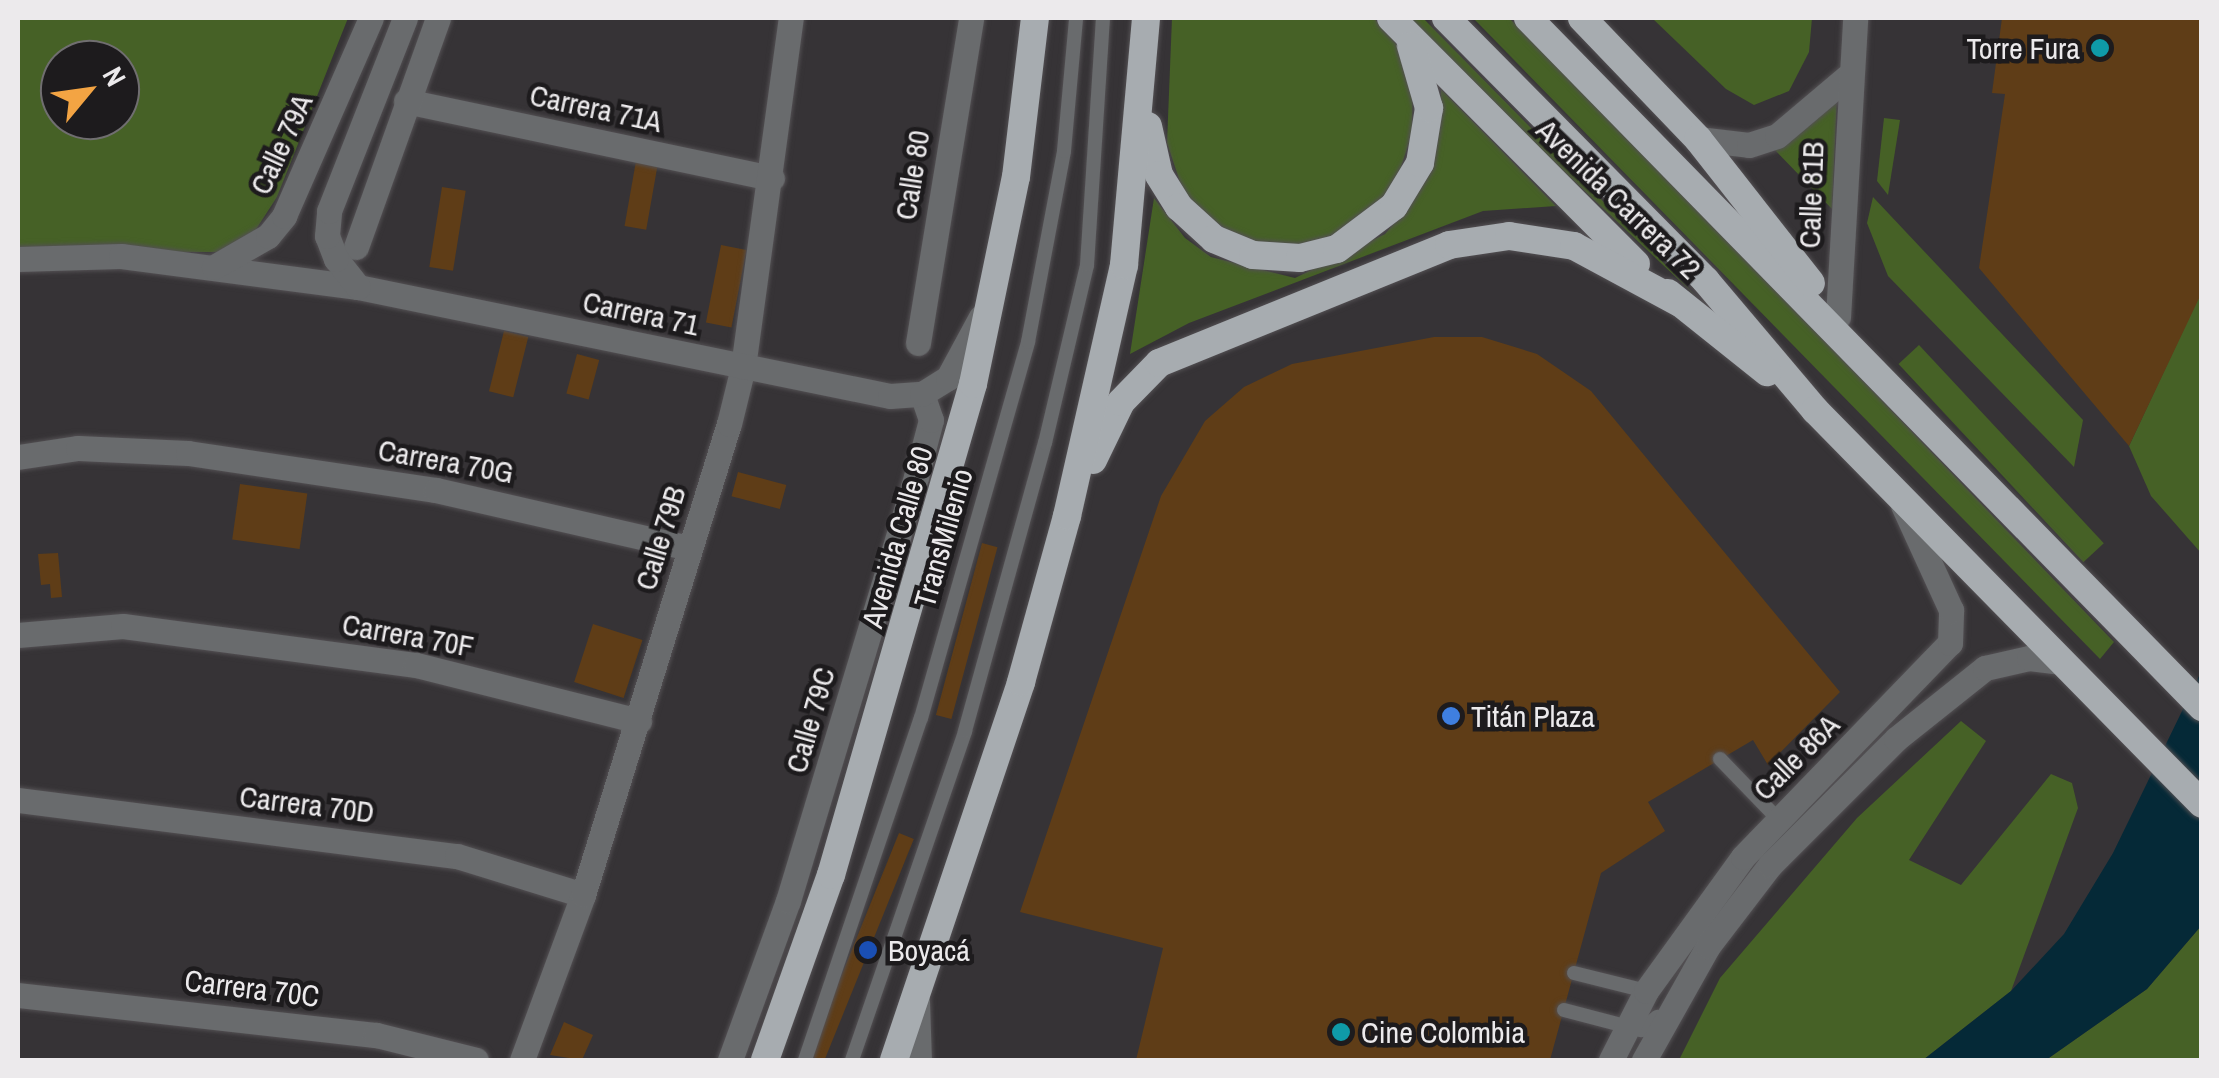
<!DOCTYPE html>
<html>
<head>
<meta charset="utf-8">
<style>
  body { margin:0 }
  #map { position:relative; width:2219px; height:1078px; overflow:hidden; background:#363336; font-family:"Archivo Narrow",sans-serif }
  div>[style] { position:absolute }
  .green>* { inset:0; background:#466126; transform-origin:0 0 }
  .water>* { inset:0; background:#052937 }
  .building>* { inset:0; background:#5f3d17; transform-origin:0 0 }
  .roads { filter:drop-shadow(0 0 2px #535053) drop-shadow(0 0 2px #535053) }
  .service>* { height:14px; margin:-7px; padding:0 7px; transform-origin:7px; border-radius:7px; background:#696b6d }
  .minor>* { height:25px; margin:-12.5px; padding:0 12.5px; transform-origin:12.5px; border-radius:12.5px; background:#696b6d }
  .tertiary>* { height:25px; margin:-12.5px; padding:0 12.5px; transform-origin:12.5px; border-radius:12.5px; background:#696b6d }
  .trunk>* { height:28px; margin:-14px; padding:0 14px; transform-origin:14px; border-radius:14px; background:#a7acb0 }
  .dots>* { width:28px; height:28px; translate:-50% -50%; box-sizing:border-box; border:5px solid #1d1b1d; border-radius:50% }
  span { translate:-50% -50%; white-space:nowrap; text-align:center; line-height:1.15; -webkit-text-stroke:9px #1d1b1d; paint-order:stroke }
  .poi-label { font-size:30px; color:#eceaec }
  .right { translate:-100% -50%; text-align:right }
  .left { translate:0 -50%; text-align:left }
  .street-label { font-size:30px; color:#eceaec }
  .frame { position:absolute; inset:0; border:20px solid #eceaec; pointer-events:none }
  .north { position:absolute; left:40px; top:40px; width:100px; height:100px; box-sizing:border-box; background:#1d1b1d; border:2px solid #706e70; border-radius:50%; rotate:61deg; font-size:28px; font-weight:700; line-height:40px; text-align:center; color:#eceaec }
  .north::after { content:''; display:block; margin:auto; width:35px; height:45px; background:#f3a443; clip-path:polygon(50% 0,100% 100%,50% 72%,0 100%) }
</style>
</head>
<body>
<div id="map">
  <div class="green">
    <i style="clip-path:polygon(evenodd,18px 18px,348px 18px,277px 197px,251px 237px,221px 252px,182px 252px,18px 248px,18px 18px,60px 60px,120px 60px,120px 120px,60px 120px,60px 60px)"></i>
    <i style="clip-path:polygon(1172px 18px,1374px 18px,1398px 46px,1413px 80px,1412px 133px,1396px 183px,1372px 216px,1335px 237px,1287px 248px,1247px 245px,1186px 200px,1167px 143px)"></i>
    <i style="clip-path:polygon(1409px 18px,1423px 18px,1698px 298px,1557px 165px)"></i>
    <i style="clip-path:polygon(1473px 18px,1509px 18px,1624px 132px,2114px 642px,2100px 659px)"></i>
    <i style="clip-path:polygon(1652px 18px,1812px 18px,1809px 52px,1789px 91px,1754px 105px,1726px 89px)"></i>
    <i style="clip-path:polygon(1441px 89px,1556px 206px,1483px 211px,1189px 323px,1130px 354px,1154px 198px,1185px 238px,1211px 257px,1295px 278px,1385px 234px,1410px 204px,1437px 146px)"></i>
    <i style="clip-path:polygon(1837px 96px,1832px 209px,1771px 146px,1809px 126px)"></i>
    <i style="clip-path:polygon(1884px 118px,1900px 120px,1888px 195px,1877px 181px)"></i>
    <i style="clip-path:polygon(1873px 197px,2083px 420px,2074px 467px,1888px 276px,1867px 223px)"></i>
    <i style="clip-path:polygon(2201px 292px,2201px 553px,2151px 496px,2129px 446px)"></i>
    <i style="left:1919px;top:345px;width:271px;height:28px;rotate:47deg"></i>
    <i style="clip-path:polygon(1961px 721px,1986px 741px,1909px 860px,1961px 885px,2051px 774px,2072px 783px,2078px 808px,2011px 991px,1923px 1060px,1679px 1060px,1720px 978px,1857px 818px)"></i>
    <i style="clip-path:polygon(2201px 926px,2201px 1060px,2046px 1060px,2147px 989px)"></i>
  </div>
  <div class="water">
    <i style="clip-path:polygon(2201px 672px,2201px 926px,2147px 989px,2046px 1060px,1923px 1060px,2011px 991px,2064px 934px,2113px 853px)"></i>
  </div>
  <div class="building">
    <i style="clip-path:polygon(2002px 18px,2202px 18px,2202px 292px,2129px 446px,1979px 268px,2005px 94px,1992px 93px)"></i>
    <i style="left:636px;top:161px;width:22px;height:66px;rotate:10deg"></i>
    <i style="left:442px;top:187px;width:24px;height:81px;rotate:9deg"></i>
    <i style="left:721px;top:245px;width:26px;height:79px;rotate:11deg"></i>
    <i style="left:504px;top:331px;width:25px;height:62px;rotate:14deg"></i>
    <i style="clip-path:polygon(1434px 337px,1482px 337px,1537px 354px,1591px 391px,1840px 692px,1768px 765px,1753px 740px,1648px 802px,1665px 831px,1601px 873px,1550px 1060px,1136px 1060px,1163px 948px,1020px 912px,1161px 496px,1205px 421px,1244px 387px,1292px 364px)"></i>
    <i style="left:577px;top:354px;width:23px;height:41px;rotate:15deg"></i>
    <i style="left:738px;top:472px;width:50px;height:25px;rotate:15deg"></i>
    <i style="left:240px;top:484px;width:68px;height:56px;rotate:8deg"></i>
    <i style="left:982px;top:543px;width:16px;height:178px;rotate:15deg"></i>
    <i style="clip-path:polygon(58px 553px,62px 597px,51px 598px,50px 584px,41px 585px,38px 554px)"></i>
    <i style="left:593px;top:624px;width:52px;height:61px;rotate:18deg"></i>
    <i style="left:899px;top:833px;width:16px;height:240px;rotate:22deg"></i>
    <i style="clip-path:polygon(564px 1022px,593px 1035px,582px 1060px,550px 1055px)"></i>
  </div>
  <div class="roads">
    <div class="service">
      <i style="left:1720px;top:759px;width:83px;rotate:46deg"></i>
      <i style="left:1574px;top:973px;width:74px;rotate:14deg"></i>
      <i style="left:1564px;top:1010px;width:80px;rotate:14.6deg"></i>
      <i style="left:1641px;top:1030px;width:21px;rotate:-39deg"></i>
      <i style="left:805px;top:1060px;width:361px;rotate:-71.3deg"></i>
      <i style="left:921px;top:718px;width:391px;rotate:-74.1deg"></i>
      <i style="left:1028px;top:342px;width:194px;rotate:-79.3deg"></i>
      <i style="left:1064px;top:151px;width:134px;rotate:-84.8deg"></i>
      <i style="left:852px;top:1060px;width:348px;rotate:-71deg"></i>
      <i style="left:965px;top:731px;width:299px;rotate:-74.5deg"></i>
      <i style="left:1045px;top:443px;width:183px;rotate:-76.7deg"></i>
      <i style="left:1087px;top:265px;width:248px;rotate:-86.3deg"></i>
    </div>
    <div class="minor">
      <i style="left:406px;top:101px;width:374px;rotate:11.9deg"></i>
      <i style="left:1698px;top:139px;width:51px;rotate:6.7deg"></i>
      <i style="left:1749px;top:145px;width:29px;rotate:-18deg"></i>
      <i style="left:1777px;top:136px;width:93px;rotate:-40.2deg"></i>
      <i style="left:356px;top:247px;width:243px;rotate:-70.3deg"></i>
      <i style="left:1838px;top:317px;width:299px;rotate:-86.7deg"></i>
      <i style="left:918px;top:343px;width:329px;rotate:-80.7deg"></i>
      <i style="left:18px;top:457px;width:61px;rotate:-8.5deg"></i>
      <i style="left:78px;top:448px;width:110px;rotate:2.6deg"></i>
      <i style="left:188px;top:453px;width:251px;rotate:8.5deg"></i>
      <i style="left:436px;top:490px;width:260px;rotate:12.9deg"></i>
      <i style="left:18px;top:635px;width:105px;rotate:-4.9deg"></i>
      <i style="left:123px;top:626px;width:296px;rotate:7.6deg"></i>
      <i style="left:416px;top:665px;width:230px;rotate:14.1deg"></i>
      <i style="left:18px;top:800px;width:443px;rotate:7.3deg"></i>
      <i style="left:457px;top:856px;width:132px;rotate:17.2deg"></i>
      <i style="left:917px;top:1001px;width:59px;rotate:88.1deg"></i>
      <i style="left:522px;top:1060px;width:176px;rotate:-69.7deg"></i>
      <i style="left:583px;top:895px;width:493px;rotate:-72.8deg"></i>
      <i style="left:729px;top:424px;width:59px;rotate:-76.2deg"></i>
      <i style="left:743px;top:367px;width:352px;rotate:-82.2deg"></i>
      <i style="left:730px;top:1060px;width:169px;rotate:-70deg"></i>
      <i style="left:788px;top:901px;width:443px;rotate:-73.2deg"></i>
      <i style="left:916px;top:477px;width:59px;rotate:-75.3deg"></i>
      <i style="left:931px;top:420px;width:28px;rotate:-109deg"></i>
    </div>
    <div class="tertiary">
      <i style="left:18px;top:259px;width:103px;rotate:-1.7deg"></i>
      <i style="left:121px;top:256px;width:239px;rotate:7.5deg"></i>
      <i style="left:358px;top:287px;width:543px;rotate:11.58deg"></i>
      <i style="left:890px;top:396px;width:32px;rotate:-4deg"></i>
      <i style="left:922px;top:394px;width:31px;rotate:-32deg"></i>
      <i style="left:948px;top:378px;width:69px;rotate:-61.6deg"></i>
      <i style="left:214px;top:267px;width:62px;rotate:-29.9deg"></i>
      <i style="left:268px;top:236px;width:26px;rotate:-51deg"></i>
      <i style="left:284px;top:216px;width:216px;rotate:-66.3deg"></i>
      <i style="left:358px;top:287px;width:36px;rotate:-128deg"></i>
      <i style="left:336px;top:259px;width:25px;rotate:-111deg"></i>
      <i style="left:327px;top:236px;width:25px;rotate:-85deg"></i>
      <i style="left:329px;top:211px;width:207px;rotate:-68.5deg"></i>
      <i style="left:18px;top:995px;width:360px;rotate:6.4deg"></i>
      <i style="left:376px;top:1035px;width:103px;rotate:14deg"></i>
      <i style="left:1611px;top:1060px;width:77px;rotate:-63.1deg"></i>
      <i style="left:1646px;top:991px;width:165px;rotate:-54.1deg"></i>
      <i style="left:1743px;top:857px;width:298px;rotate:-46deg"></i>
      <i style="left:1950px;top:643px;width:33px;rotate:-88deg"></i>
      <i style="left:1951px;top:610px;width:115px;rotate:-114.6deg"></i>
      <i style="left:1644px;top:1060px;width:131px;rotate:-60.7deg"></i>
      <i style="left:1708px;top:946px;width:102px;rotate:-52.6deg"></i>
      <i style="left:1770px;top:865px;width:178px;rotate:-45deg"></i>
      <i style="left:1896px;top:739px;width:114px;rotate:-38.6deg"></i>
      <i style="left:1985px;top:668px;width:45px;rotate:-12.8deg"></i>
      <i style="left:2029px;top:658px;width:33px;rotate:7deg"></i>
    </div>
    <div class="trunk">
      <i style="left:1391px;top:18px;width:347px;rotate:45.1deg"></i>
      <i style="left:1446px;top:18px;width:370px;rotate:45.3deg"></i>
      <i style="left:1706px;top:281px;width:169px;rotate:49.8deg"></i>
      <i style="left:1815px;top:410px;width:552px;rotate:45.51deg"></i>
      <i style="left:1528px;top:18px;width:964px;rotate:45.63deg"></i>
      <i style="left:1582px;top:18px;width:168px;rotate:46.2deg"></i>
      <i style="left:1698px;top:139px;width:183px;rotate:51.9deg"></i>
      <i style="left:1148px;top:126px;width:50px;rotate:77.3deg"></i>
      <i style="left:1159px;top:175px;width:38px;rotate:58deg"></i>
      <i style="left:1179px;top:207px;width:47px;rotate:42.4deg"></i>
      <i style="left:1214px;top:239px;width:42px;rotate:22.3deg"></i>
      <i style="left:1253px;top:255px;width:47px;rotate:3.7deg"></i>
      <i style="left:1300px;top:258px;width:38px;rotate:-14deg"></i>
      <i style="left:1337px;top:249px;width:71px;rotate:-37deg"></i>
      <i style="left:1394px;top:206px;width:50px;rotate:-58.8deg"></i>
      <i style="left:1420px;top:163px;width:56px;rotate:-80.7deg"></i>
      <i style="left:1429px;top:108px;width:65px;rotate:-106.2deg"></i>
      <i style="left:1668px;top:293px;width:127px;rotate:38.6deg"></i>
      <i style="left:1093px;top:460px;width:64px;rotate:-64.2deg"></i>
      <i style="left:1121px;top:402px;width:54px;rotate:-45.7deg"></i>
      <i style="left:1159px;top:363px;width:313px;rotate:-22.1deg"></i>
      <i style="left:1449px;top:245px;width:61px;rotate:-8.5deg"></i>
      <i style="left:1509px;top:236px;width:66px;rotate:8.7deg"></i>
      <i style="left:1574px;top:246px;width:120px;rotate:28.3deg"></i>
      <i style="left:765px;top:1060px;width:196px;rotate:-70.4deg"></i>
      <i style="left:831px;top:875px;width:511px;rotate:-73.87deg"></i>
      <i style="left:973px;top:384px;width:211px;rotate:-78.3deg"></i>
      <i style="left:1016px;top:177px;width:160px;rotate:-83.2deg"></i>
      <i style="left:894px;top:1060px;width:399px;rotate:-71.4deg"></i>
      <i style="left:1021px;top:682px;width:172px;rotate:-74.5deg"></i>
      <i style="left:1067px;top:516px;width:257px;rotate:-77.2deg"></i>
      <i style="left:1124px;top:265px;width:248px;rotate:-84.9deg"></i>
    </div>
  </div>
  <div class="dots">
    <i style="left:2100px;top:48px;background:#0f9aa8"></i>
    <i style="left:1451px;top:716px;background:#3f7fe0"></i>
    <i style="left:868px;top:950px;background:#1a4fb4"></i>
    <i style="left:1341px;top:1032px;background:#0f9aa8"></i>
  </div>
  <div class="poi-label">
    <span class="right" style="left:2080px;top:48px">Torre Fura</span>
    <span class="left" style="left:1471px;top:716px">Titán Plaza</span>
    <span class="left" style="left:888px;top:950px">Boyacá</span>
    <span class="left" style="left:1361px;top:1032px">Cine Colombia</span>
  </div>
  <div class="street-label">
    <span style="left:596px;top:108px;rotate:12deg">Carrera 71A</span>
    <span style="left:281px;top:144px;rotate:-65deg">Calle 79A</span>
    <span style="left:912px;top:175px;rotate:-81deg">Calle 80</span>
    <span style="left:1811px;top:195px;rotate:-88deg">Calle 81B</span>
    <span style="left:1619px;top:199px;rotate:44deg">Avenida Carrera 72</span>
    <span style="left:641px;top:313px;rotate:12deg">Carrera 71</span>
    <span style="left:446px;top:461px;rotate:10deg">Carrera 70G</span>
    <span style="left:897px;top:537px;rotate:-74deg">Avenida Calle 80</span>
    <span style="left:660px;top:538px;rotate:-73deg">Calle 79B</span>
    <span style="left:943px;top:538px;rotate:-74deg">TransMilenio</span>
    <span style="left:408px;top:635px;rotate:10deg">Carrera 70F</span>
    <span style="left:810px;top:720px;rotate:-74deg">Calle 79C</span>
    <span style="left:1796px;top:757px;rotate:-45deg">Calle 86A</span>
    <span style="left:307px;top:804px;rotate:7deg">Carrera 70D</span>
    <span style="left:252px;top:988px;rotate:7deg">Carrera 70C</span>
  </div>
  <div class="frame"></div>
  <div class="north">N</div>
</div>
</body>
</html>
